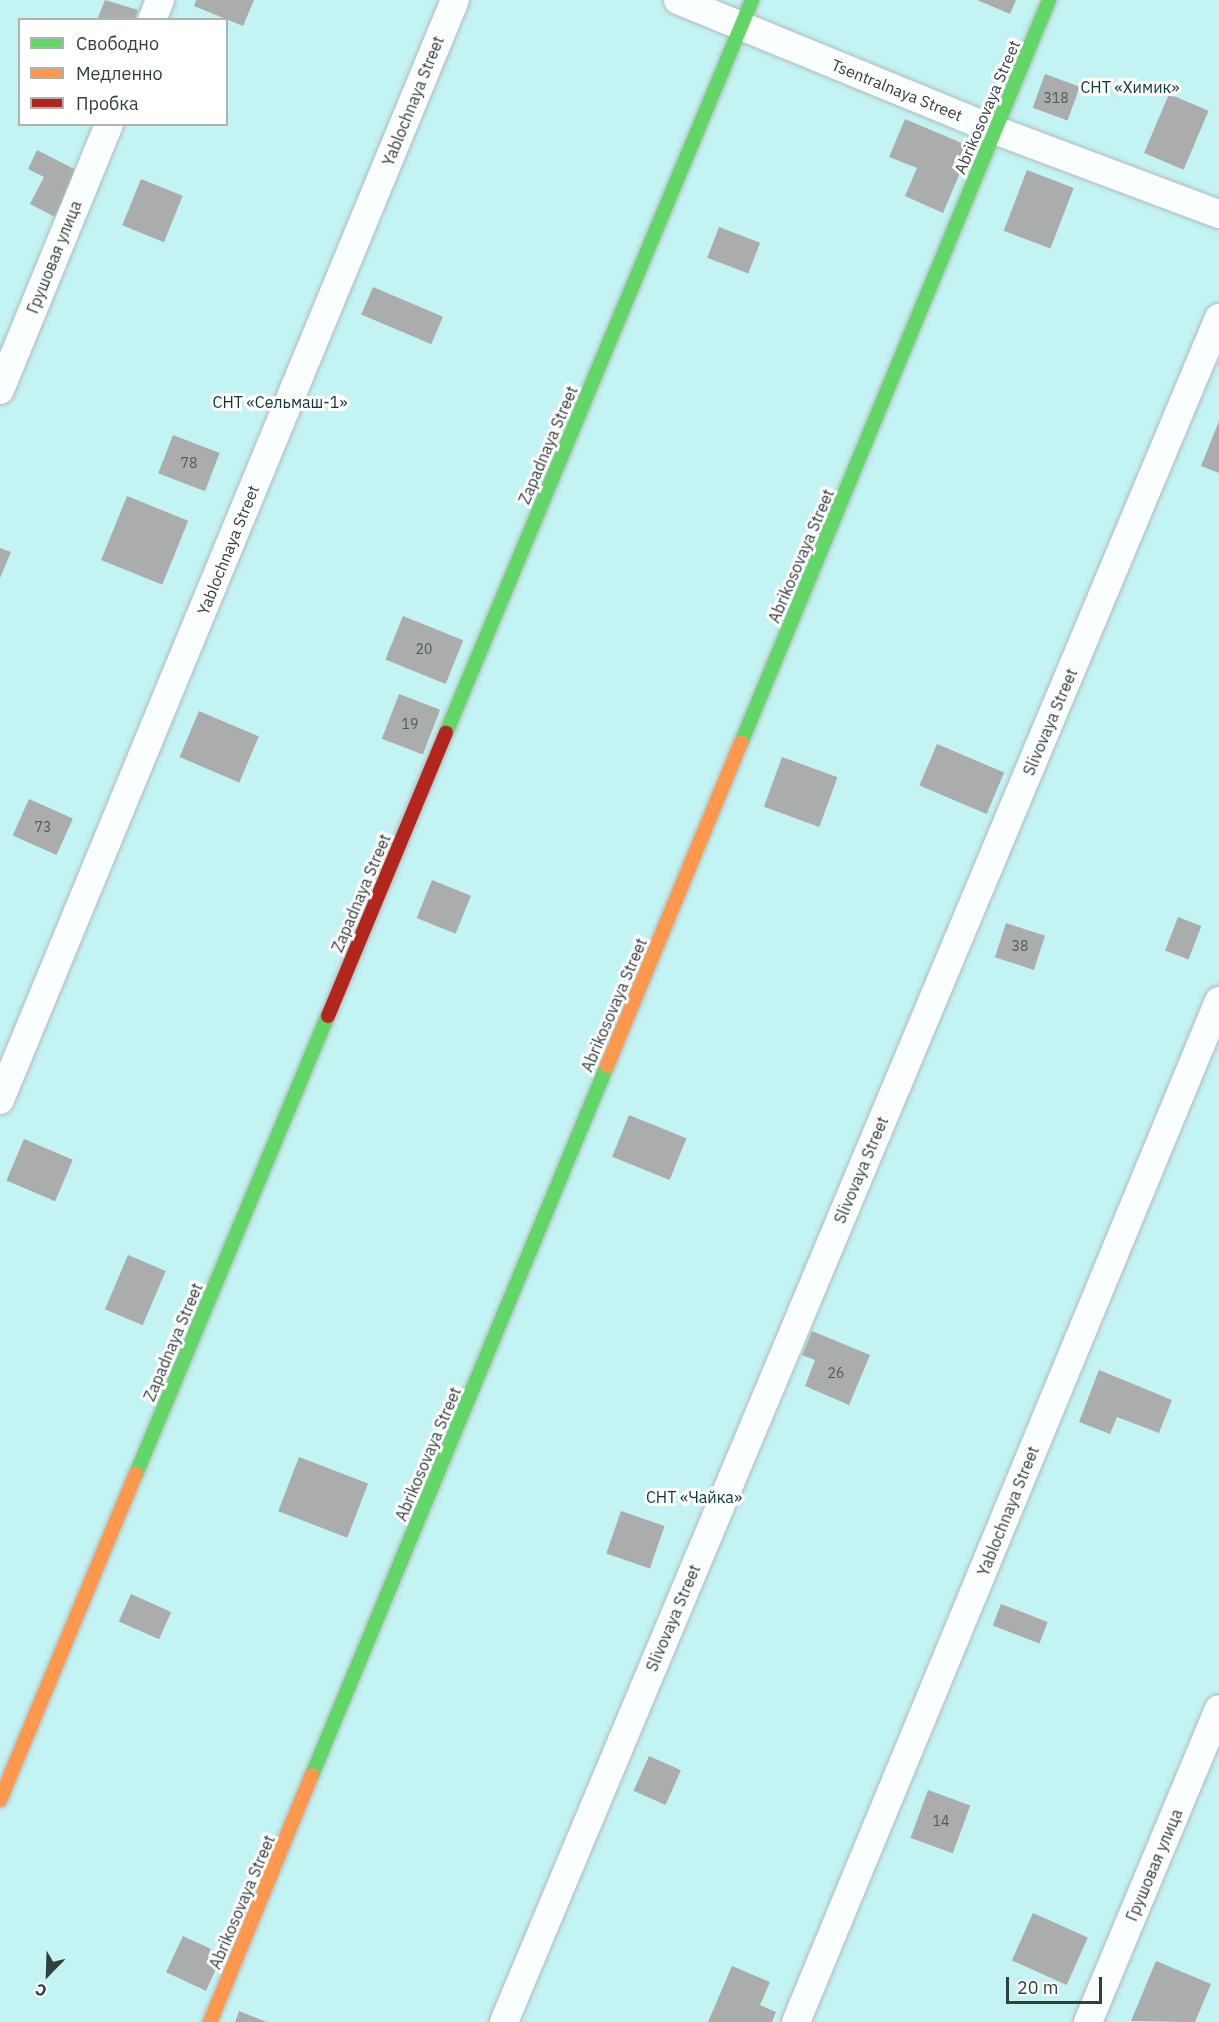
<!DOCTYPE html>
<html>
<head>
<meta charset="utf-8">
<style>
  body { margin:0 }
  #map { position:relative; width:1219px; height:2022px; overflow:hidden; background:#e7f7f7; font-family:"IBM Plex Sans",sans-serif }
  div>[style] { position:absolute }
  .green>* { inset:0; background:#c4f3f4 }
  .building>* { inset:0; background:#aaadab; transform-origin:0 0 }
  .roads { filter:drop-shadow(0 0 2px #afbcbc) drop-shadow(0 0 2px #afbcbc) }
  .street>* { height:28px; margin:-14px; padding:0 14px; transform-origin:14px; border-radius:14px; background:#fbfefe }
  .fast>* { height:14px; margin:-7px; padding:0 7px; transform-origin:7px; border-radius:7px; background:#63d668 }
  .slow>* { height:14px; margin:-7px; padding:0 7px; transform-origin:7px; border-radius:7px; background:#ff974d }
  .jam>* { height:14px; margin:-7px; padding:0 7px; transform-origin:7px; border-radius:7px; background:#b3261e }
  span { translate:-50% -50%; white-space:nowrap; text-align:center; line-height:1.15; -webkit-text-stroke:6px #fff; paint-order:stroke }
  .number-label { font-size:14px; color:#515a59 }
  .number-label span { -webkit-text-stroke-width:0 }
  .park-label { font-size:16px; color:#0d3637 }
  .street-label { font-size:16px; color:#333e3e }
  .legend { position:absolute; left:18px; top:18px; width:210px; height:108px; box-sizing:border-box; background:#fff; border:2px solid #adb2b2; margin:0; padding:8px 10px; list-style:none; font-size:18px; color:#333e3e }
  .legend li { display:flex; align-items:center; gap:12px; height:30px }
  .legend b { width:30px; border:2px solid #adb2b2 }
  .north { position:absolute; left:18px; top:1944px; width:60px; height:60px; -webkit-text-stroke:4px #fff; paint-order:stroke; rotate:203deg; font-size:16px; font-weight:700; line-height:24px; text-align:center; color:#333e3e }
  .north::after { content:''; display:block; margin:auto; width:21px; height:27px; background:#333e3e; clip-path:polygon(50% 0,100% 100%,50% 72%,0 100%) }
  .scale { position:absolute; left:1006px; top:1977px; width:96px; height:27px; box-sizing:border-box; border:3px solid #333e3e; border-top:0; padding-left:8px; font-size:18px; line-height:21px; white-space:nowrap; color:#333e3e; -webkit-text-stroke:4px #fff; paint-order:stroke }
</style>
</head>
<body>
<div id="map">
  <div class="green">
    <i style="clip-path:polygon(evenodd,0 0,1219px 0,1219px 2022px,0 2022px,0 0,20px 20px,226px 20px,226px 124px,20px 124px,20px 20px)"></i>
  </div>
  <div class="building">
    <i style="clip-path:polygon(105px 0,138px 10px,135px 20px,97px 20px)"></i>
    <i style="clip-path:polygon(196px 0,254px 0,243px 26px,194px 6px)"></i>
    <i style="clip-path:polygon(977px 0,1016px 0,1010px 14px)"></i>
    <i style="left:1045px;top:74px;width:37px;height:36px;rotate:20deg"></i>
    <i style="left:1169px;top:94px;width:43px;height:64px;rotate:23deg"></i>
    <i style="clip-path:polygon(905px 119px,971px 147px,943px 213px,905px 196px,917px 168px,889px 157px)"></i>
    <i style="clip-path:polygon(37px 150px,78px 171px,55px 217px,30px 204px,44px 177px,28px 169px)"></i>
    <i style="left:1027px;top:170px;width:50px;height:65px;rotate:21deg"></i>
    <i style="left:141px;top:179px;width:45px;height:50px;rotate:22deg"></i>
    <i style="left:719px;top:227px;width:44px;height:33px;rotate:21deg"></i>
    <i style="left:373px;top:287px;width:76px;height:30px;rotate:23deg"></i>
    <i style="clip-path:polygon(1219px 421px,1219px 473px,1201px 466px)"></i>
    <i style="left:173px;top:435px;width:50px;height:41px;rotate:21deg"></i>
    <i style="left:127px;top:496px;width:66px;height:69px;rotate:22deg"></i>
    <i style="clip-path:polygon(0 548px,11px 552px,0 578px)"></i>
    <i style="left:403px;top:616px;width:65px;height:47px;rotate:22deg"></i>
    <i style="left:399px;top:694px;width:44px;height:48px;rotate:21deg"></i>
    <i style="left:199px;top:711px;width:65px;height:50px;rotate:23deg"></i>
    <i style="left:937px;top:744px;width:73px;height:45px;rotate:23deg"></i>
    <i style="left:782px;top:757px;width:59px;height:53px;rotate:20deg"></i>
    <i style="left:29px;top:799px;width:48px;height:40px;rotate:24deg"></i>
    <i style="left:432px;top:880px;width:42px;height:41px;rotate:22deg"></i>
    <i style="left:1178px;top:917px;width:25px;height:36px;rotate:21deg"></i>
    <i style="left:1006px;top:923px;width:41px;height:36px;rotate:18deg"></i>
    <i style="left:629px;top:1115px;width:62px;height:45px;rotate:22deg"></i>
    <i style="left:24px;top:1139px;width:53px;height:45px;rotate:23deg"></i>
    <i style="left:128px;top:1255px;width:41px;height:59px;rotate:23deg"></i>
    <i style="clip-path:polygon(812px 1331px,870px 1355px,849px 1405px,805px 1386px,815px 1360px,802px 1355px)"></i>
    <i style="clip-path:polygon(1099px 1370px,1172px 1400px,1159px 1433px,1117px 1417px,1110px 1434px,1079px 1422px)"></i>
    <i style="left:299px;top:1457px;width:74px;height:58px;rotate:21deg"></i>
    <i style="left:621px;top:1511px;width:46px;height:45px;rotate:19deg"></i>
    <i style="left:131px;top:1594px;width:44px;height:30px;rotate:24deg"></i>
    <i style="left:1001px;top:1604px;width:50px;height:23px;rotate:21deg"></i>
    <i style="left:649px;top:1756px;width:35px;height:38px;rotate:24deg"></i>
    <i style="left:928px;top:1790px;width:45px;height:51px;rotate:20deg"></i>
    <i style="left:1033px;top:1913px;width:60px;height:52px;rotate:24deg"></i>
    <i style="left:183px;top:1936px;width:44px;height:40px;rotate:25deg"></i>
    <i style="clip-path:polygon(1156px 1961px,1211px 1984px,1195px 2022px,1131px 2021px)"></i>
    <i style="clip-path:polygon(732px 1966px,770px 1982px,760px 2005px,776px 2012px,772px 2022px,708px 2022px)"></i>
    <i style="clip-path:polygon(239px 2011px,267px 2022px,235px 2022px)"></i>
  </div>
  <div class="roads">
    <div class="street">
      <i style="left:678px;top:0;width:343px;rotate:22.3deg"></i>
      <i style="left:995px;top:130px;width:239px;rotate:20.6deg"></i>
      <i style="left:152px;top:20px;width:22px;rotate:-68deg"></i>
      <i style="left:0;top:390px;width:287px;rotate:-67.7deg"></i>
      <i style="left:0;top:1100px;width:1190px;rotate:-67.53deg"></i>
      <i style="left:504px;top:2022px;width:1848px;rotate:-67.24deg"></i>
      <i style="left:796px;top:2022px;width:1105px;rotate:-67.5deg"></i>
      <i style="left:1088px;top:2022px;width:339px;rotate:-67.3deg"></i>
    </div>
    <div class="fast">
      <i style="left:446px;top:733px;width:794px;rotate:-67.34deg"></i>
      <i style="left:741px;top:743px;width:804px;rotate:-67.48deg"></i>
      <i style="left:136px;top:1474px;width:497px;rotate:-67.3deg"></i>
      <i style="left:312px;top:1775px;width:768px;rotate:-67.41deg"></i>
    </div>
    <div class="slow">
      <i style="left:607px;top:1066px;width:350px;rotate:-67.5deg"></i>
      <i style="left:0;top:1800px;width:353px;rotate:-67.4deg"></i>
      <i style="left:210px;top:2022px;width:267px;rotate:-67.6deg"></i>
    </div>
    <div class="jam">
      <i style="left:328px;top:1016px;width:307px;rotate:-67.4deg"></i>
    </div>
  </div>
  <div class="number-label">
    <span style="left:1056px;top:98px">318</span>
    <span style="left:189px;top:463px">78</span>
    <span style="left:424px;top:649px">20</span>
    <span style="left:410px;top:724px">19</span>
    <span style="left:43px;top:827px">73</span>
    <span style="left:1020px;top:946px">38</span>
    <span style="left:836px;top:1373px">26</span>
    <span style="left:941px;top:1821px">14</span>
  </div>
  <div class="park-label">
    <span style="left:1130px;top:87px">СНТ «Химик»</span>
    <span style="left:280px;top:402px">СНТ «Сельмаш-1»</span>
    <span style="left:694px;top:1497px">СНТ «Чайка»</span>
  </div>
  <div class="street-label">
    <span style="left:897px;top:90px;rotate:22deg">Tsentralnaya Street</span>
    <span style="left:413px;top:101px;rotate:-68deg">Yablochnaya Street</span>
    <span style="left:987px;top:107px;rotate:-67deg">Abrikosovaya Street</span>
    <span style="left:54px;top:257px;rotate:-68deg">Грушовая улица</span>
    <span style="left:548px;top:445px;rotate:-67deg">Zapadnaya Street</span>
    <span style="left:228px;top:550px;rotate:-68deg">Yablochnaya Street</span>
    <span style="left:801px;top:556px;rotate:-67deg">Abrikosovaya Street</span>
    <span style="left:1050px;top:722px;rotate:-67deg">Slivovaya Street</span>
    <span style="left:361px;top:893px;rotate:-67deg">Zapadnaya Street</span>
    <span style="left:614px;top:1005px;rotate:-67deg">Abrikosovaya Street</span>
    <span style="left:861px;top:1170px;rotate:-67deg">Slivovaya Street</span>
    <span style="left:173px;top:1342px;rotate:-67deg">Zapadnaya Street</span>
    <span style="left:428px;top:1454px;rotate:-67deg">Abrikosovaya Street</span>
    <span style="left:1008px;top:1511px;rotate:-68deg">Yablochnaya Street</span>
    <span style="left:673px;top:1618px;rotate:-67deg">Slivovaya Street</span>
    <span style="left:1154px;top:1865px;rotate:-67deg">Грушовая улица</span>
    <span style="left:242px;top:1902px;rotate:-67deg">Abrikosovaya Street</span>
  </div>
  <ul class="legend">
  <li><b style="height:8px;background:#63d668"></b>Свободно</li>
  <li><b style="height:8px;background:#ff974d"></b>Медленно</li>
  <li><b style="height:8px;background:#b3261e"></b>Пробка</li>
  </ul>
  <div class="north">С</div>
  <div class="scale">20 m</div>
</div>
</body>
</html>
